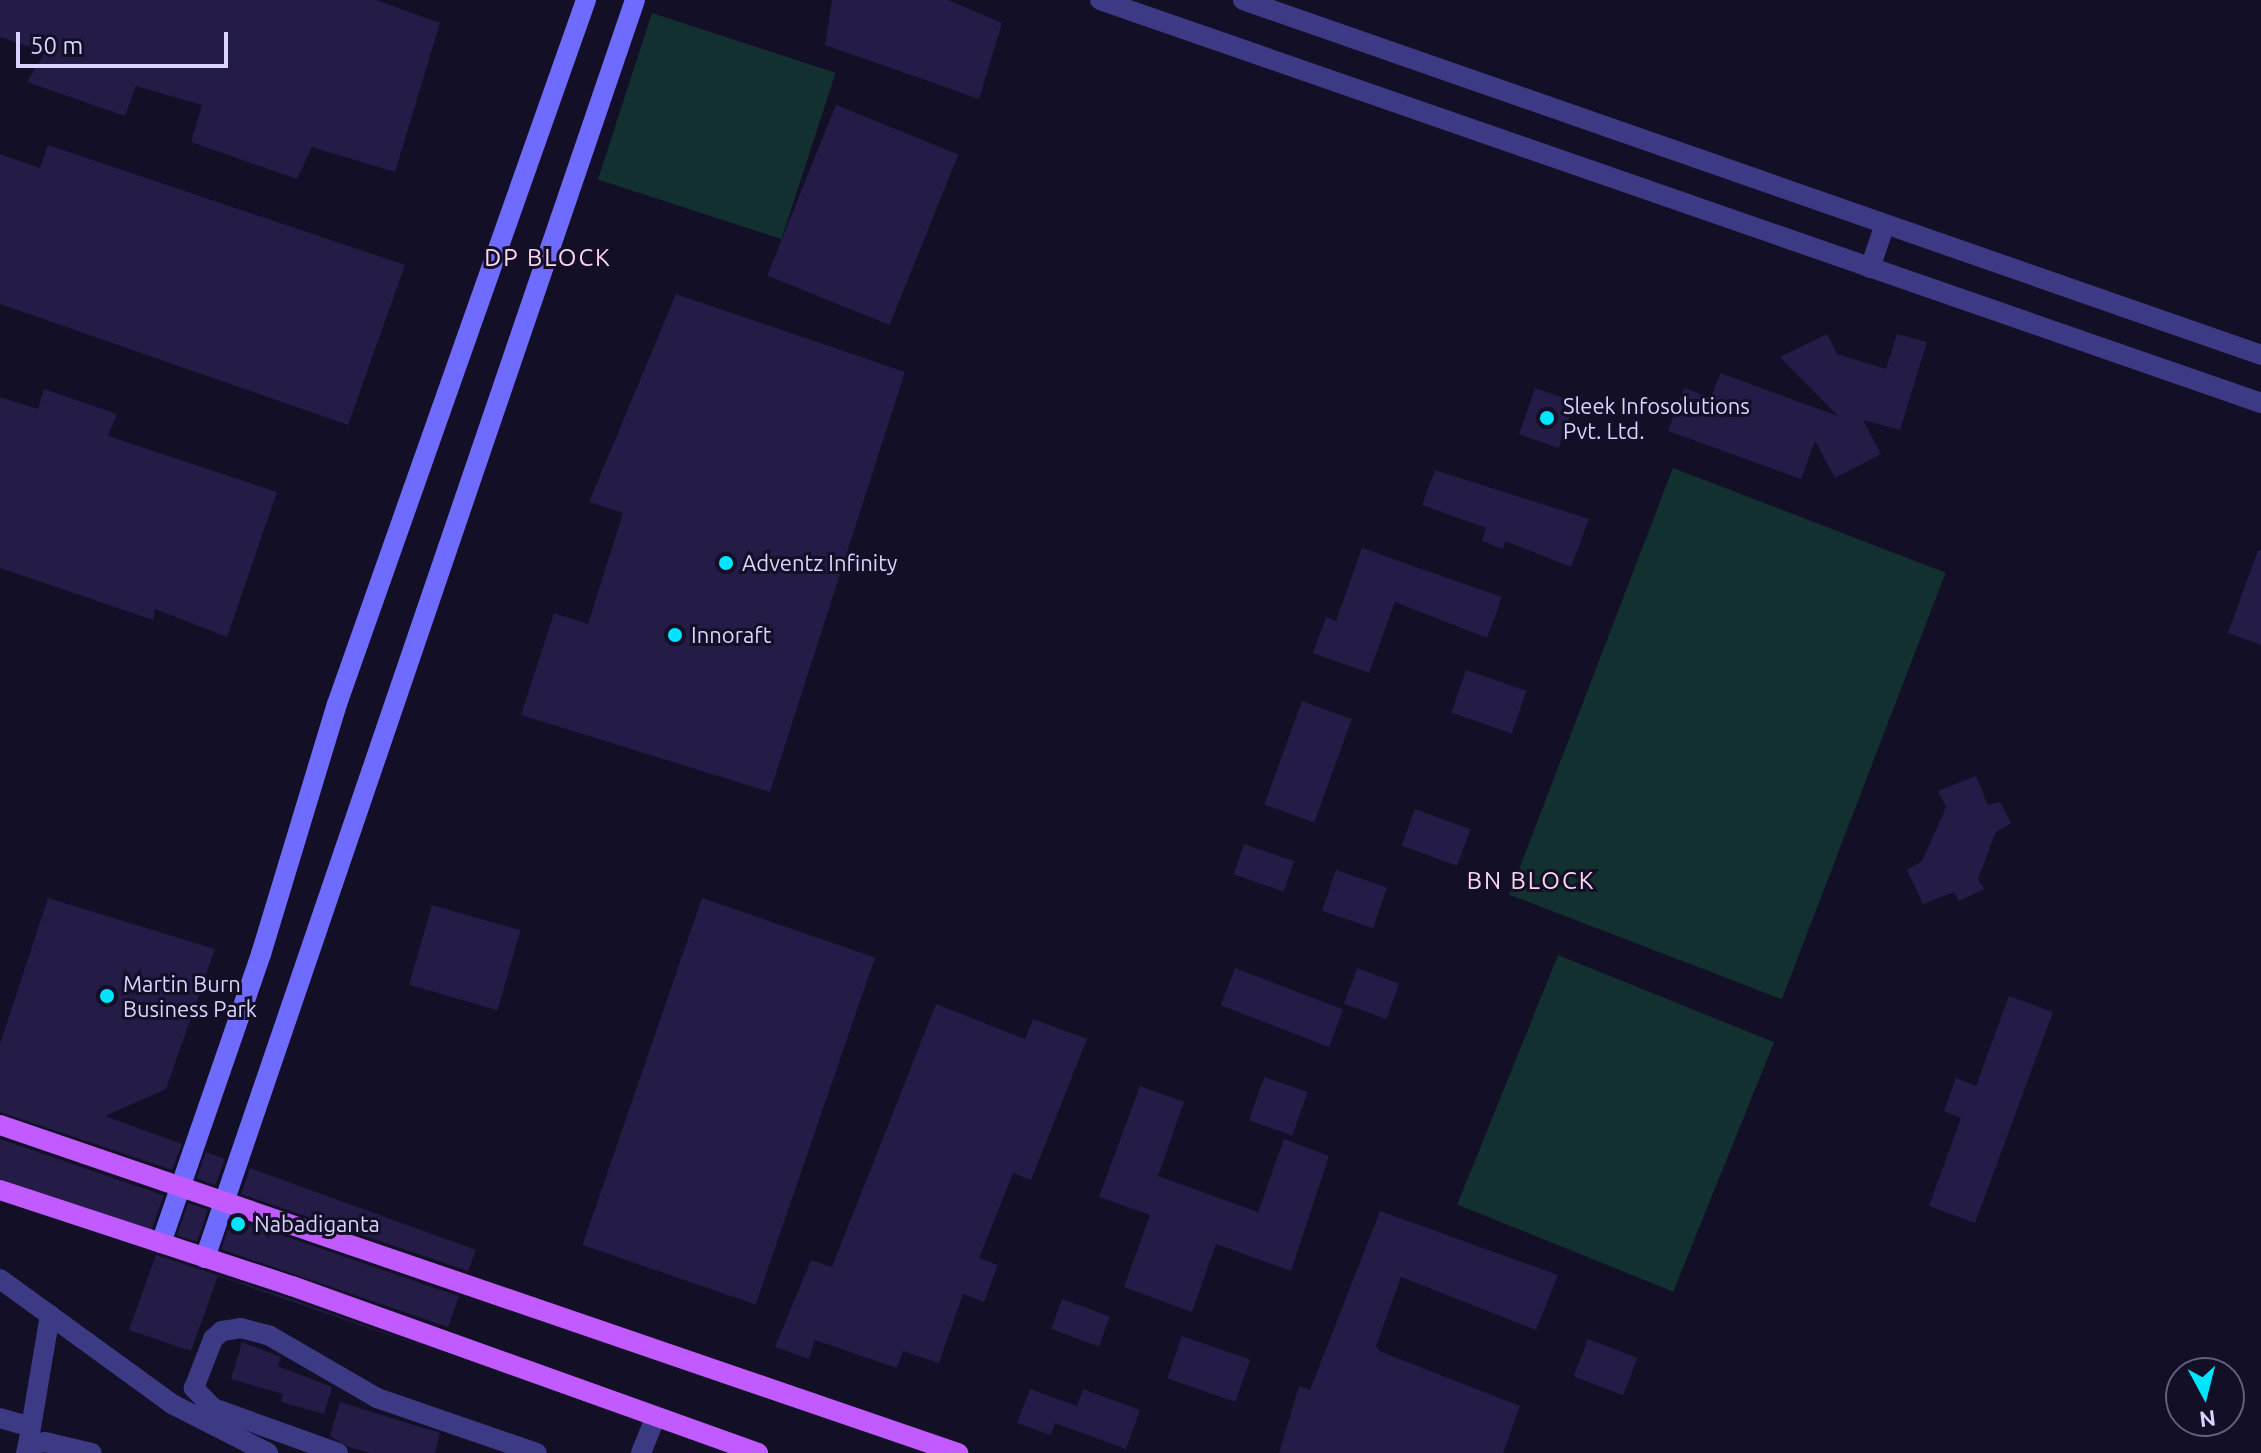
<!DOCTYPE html>
<html>
<head>
<meta charset="utf-8">
<style>
  body { margin:0 }
  #map { position:relative; width:2261px; height:1453px; overflow:hidden; background:#130f26; font-family:Ubuntu,sans-serif }
  div>[style] { position:absolute }
  .green>* { inset:0; background:#12302f; transform-origin:0 0 }
  .building>* { inset:0; background:#241b47; transform-origin:0 0 }
  .minor>* { height:20px; margin:-10px; padding:0 10px; transform-origin:10px; border-radius:10px; background:#3d3a85 }
  .tertiary>* { height:20px; margin:-10px; padding:0 10px; transform-origin:10px; border-radius:10px; background:#3d3a85 }
  .secondary>* { height:20px; margin:-10px; padding:0 10px; transform-origin:10px; border-radius:10px; background:#6f6bff }
  .primary>* { height:20px; margin:-10px; padding:0 10px; transform-origin:10px; border-radius:10px; background:#c25bff }
  .dots>* { width:22px; height:22px; translate:-50% -50%; box-sizing:border-box; border:4px solid #130f26; border-radius:50% }
  span { translate:-50% -50%; white-space:nowrap; text-align:center; line-height:1.15; -webkit-text-stroke:6px #130f26; paint-order:stroke }
  .poi-label { font-size:22px; color:#d9d4ff }
  .left { translate:0 -50%; text-align:left }
  .neighbourhood-label { font-size:24px; color:#ffd6f0; letter-spacing:2px }
  .north { position:absolute; left:2165px; top:1357px; width:80px; height:80px; box-sizing:border-box; background:#130f26; border:2px solid #625e7d; border-radius:50%; rotate:173deg; font-size:22px; font-weight:700; line-height:32px; text-align:center; color:#d9d4ff }
  .north::after { content:''; display:block; margin:auto; width:28px; height:36px; background:#00e5ff; clip-path:polygon(50% 0,100% 100%,50% 72%,0 100%) }
  .scale { position:absolute; left:16px; top:32px; width:212px; height:36px; box-sizing:border-box; border:4px solid #d9d4ff; border-top:0; padding-left:10px; font-size:24px; line-height:28px; white-space:nowrap; color:#d9d4ff; -webkit-text-stroke:6px #130f26; paint-order:stroke }
</style>
</head>
<body>
<div id="map">
  <div class="green">
    <i style="left:652px;top:13px;width:193px;height:175px;rotate:18deg"></i>
    <i style="left:1673px;top:468px;width:292px;height:457px;rotate:21deg"></i>
    <i style="left:1558px;top:955px;width:233px;height:269px;rotate:22deg"></i>
  </div>
  <div class="building">
    <i style="clip-path:polygon(0 0,376px 0,440px 23px,395px 172px,312px 147px,297px 179px,191px 142px,202px 105px,136px 86px,125px 116px,27px 82px,45px 52px,0 37px)"></i>
    <i style="clip-path:polygon(832px 0,948px 0,1002px 23px,979px 99px,825px 45px)"></i>
    <i style="left:836px;top:105px;width:132px;height:184px;rotate:22deg"></i>
    <i style="clip-path:polygon(48px 145px,405px 265px,348px 425px,0 304px,0 154px,40px 168px)"></i>
    <i style="clip-path:polygon(676px 294px,905px 372px,770px 792px,521px 715px,554px 613px,588px 624px,623px 513px,589px 502px)"></i>
    <i style="clip-path:polygon(1827px 334px,1837px 354px,1886px 369px,1897px 334px,1927px 342px,1900px 430px,1863px 420px,1881px 454px,1835px 478px,1815px 441px,1801px 479px,1668px 431px,1684px 388px,1711px 398px,1720px 373px,1838px 416px,1780px 357px)"></i>
    <i style="left:1535px;top:388px;width:42px;height:49px;rotate:19deg"></i>
    <i style="clip-path:polygon(44px 389px,117px 414px,108px 436px,277px 492px,227px 637px,155px 609px,153px 620px,0 568px,0 397px,38px 409px)"></i>
    <i style="clip-path:polygon(1435px 470px,1589px 519px,1571px 567px,1505px 541px,1503px 549px,1482px 541px,1486px 528px,1422px 505px)"></i>
    <i style="clip-path:polygon(1362px 548px,1502px 597px,1487px 638px,1395px 602px,1369px 673px,1313px 653px,1326px 617px,1336px 621px)"></i>
    <i style="clip-path:polygon(2258px 550px,2261px 551px,2261px 645px,2228px 633px)"></i>
    <i style="left:1466px;top:670px;width:64px;height:45px;rotate:19deg"></i>
    <i style="left:1302px;top:701px;width:53px;height:110px;rotate:20deg"></i>
    <i style="clip-path:polygon(1976px 776px,1988px 805px,2000px 802px,2011px 823px,1996px 832px,1978px 879px,1984px 889px,1959px 901px,1954px 892px,1923px 904px,1907px 870px,1922px 861px,1946px 807px,1938px 791px)"></i>
    <i style="left:1415px;top:809px;width:59px;height:39px;rotate:20deg"></i>
    <i style="left:1244px;top:844px;width:53px;height:32px;rotate:19deg"></i>
    <i style="left:1336px;top:870px;width:54px;height:43px;rotate:19deg"></i>
    <i style="clip-path:polygon(48px 898px,215px 949px,166px 1089px,105px 1116px,182px 1144px,172px 1170px,0 1112px,0 1044px)"></i>
    <i style="left:702px;top:898px;width:183px;height:367px;rotate:19deg"></i>
    <i style="left:432px;top:905px;width:92px;height:83px;rotate:16deg"></i>
    <i style="left:1235px;top:968px;width:116px;height:40px;rotate:21deg"></i>
    <i style="left:1357px;top:968px;width:45px;height:38px;rotate:20deg"></i>
    <i style="clip-path:polygon(2009px 996px,2053px 1012px,1975px 1223px,1929px 1206px,1961px 1118px,1944px 1111px,1956px 1078px,1976px 1086px)"></i>
    <i style="clip-path:polygon(936px 1004px,1025px 1039px,1033px 1019px,1087px 1039px,1031px 1180px,1013px 1173px,979px 1258px,998px 1265px,984px 1302px,963px 1294px,939px 1363px,903px 1351px,897px 1368px,815px 1340px,809px 1359px,775px 1347px,811px 1260px,832px 1267px)"></i>
    <i style="left:1264px;top:1077px;width:46px;height:46px;rotate:19deg"></i>
    <i style="clip-path:polygon(1140px 1086px,1184px 1102px,1158px 1176px,1258px 1212px,1284px 1139px,1329px 1156px,1291px 1271px,1216px 1244px,1192px 1312px,1124px 1287px,1150px 1215px,1099px 1197px)"></i>
    <i style="left:0;top:1139px;width:173px;height:38px;rotate:19deg"></i>
    <i style="left:206px;top:1152px;width:20px;height:28px;rotate:20deg"></i>
    <i style="clip-path:polygon(250px 1168px,476px 1250px,468px 1271px,241px 1194px)"></i>
    <i style="left:188px;top:1203px;width:21px;height:34px;rotate:19deg"></i>
    <i style="clip-path:polygon(1380px 1211px,1558px 1275px,1536px 1330px,1401px 1277px,1376px 1346px,1379px 1351px,1520px 1406px,1503px 1453px,1279px 1453px,1299px 1386px,1310px 1390px)"></i>
    <i style="left:232px;top:1218px;width:240px;height:33px;rotate:19deg"></i>
    <i style="clip-path:polygon(156px 1255px,288px 1298px,438px 1352px,218px 1276px,191px 1351px,129px 1330px)"></i>
    <i style="left:1062px;top:1299px;width:51px;height:32px;rotate:20deg"></i>
    <i style="left:1182px;top:1336px;width:72px;height:45px;rotate:19deg"></i>
    <i style="left:1588px;top:1339px;width:53px;height:40px;rotate:21deg"></i>
    <i style="clip-path:polygon(242px 1342px,281px 1357px,278px 1366px,332px 1387px,324px 1414px,281px 1402px,283px 1394px,231px 1379px)"></i>
    <i style="clip-path:polygon(1030px 1389px,1077px 1406px,1083px 1389px,1140px 1410px,1126px 1449px,1055px 1423px,1051px 1435px,1017px 1423px)"></i>
    <i style="clip-path:polygon(340px 1402px,440px 1433px,435px 1453px,370px 1453px,349px 1447px,330px 1436px)"></i>
  </div>
  <div class="minor">
    <i style="left:0;top:1279px;width:213px;rotate:36deg"></i>
    <i style="left:172px;top:1404px;width:108px;rotate:27deg"></i>
    <i style="left:0;top:1418px;width:32px;rotate:16deg"></i>
    <i style="left:28px;top:1445px;width:132px;rotate:-80.4deg"></i>
    <i style="left:26px;top:1453px;width:8px;rotate:-76deg"></i>
    <i style="left:28px;top:1445px;width:17px;rotate:-10deg"></i>
    <i style="left:45px;top:1442px;width:48px;rotate:13.2deg"></i>
    <i style="left:338px;top:1453px;width:133px;rotate:-160.2deg"></i>
    <i style="left:213px;top:1408px;width:28px;rotate:-134deg"></i>
    <i style="left:194px;top:1388px;width:53px;rotate:-68.8deg"></i>
    <i style="left:213px;top:1339px;width:12px;rotate:-42deg"></i>
    <i style="left:222px;top:1331px;width:19px;rotate:-9deg"></i>
    <i style="left:241px;top:1328px;width:30px;rotate:15deg"></i>
    <i style="left:270px;top:1336px;width:124px;rotate:30.1deg"></i>
    <i style="left:377px;top:1398px;width:169px;rotate:19deg"></i>
    <i style="left:641px;top:1453px;width:38px;rotate:-68deg"></i>
  </div>
  <div class="tertiary">
    <i style="left:1100px;top:0;width:1229px;rotate:19.14deg"></i>
    <i style="left:1243px;top:0;width:1078px;rotate:19.22deg"></i>
    <i style="left:1870px;top:268px;width:46px;rotate:-71.2deg"></i>
  </div>
  <div class="secondary">
    <i style="left:161px;top:1243px;width:306px;rotate:-70.9deg"></i>
    <i style="left:261px;top:954px;width:261px;rotate:-73.1deg"></i>
    <i style="left:337px;top:704px;width:747px;rotate:-70.52deg"></i>
    <i style="left:205px;top:1258px;width:1329px;rotate:-71.13deg"></i>
  </div>
  <div class="primary">
    <i style="left:0;top:1125px;width:1013px;rotate:18.9deg"></i>
    <i style="left:0;top:1190px;width:307px;rotate:18.2deg"></i>
    <i style="left:292px;top:1286px;width:495px;rotate:19.7deg"></i>
  </div>
  <div class="dots">
    <i style="left:1547px;top:418px;background:#00e5ff"></i>
    <i style="left:726px;top:563px;background:#00e5ff"></i>
    <i style="left:675px;top:635px;background:#00e5ff"></i>
    <i style="left:107px;top:996px;background:#00e5ff"></i>
    <i style="left:238px;top:1224px;background:#00e5ff"></i>
  </div>
  <div class="poi-label">
    <span class="left" style="left:1563px;top:418px">Sleek Infosolutions<br>Pvt. Ltd.</span>
    <span class="left" style="left:742px;top:563px">Adventz Infinity</span>
    <span class="left" style="left:691px;top:635px">Innoraft</span>
    <span class="left" style="left:123px;top:996px">Martin Burn<br>Business Park</span>
    <span class="left" style="left:254px;top:1224px">Nabadiganta</span>
  </div>
  <div class="neighbourhood-label">
    <span style="left:548px;top:258px">DP BLOCK</span>
    <span style="left:1531px;top:881px">BN BLOCK</span>
  </div>
  <div class="north">N</div>
  <div class="scale">50 m</div>
</div>
</body>
</html>
